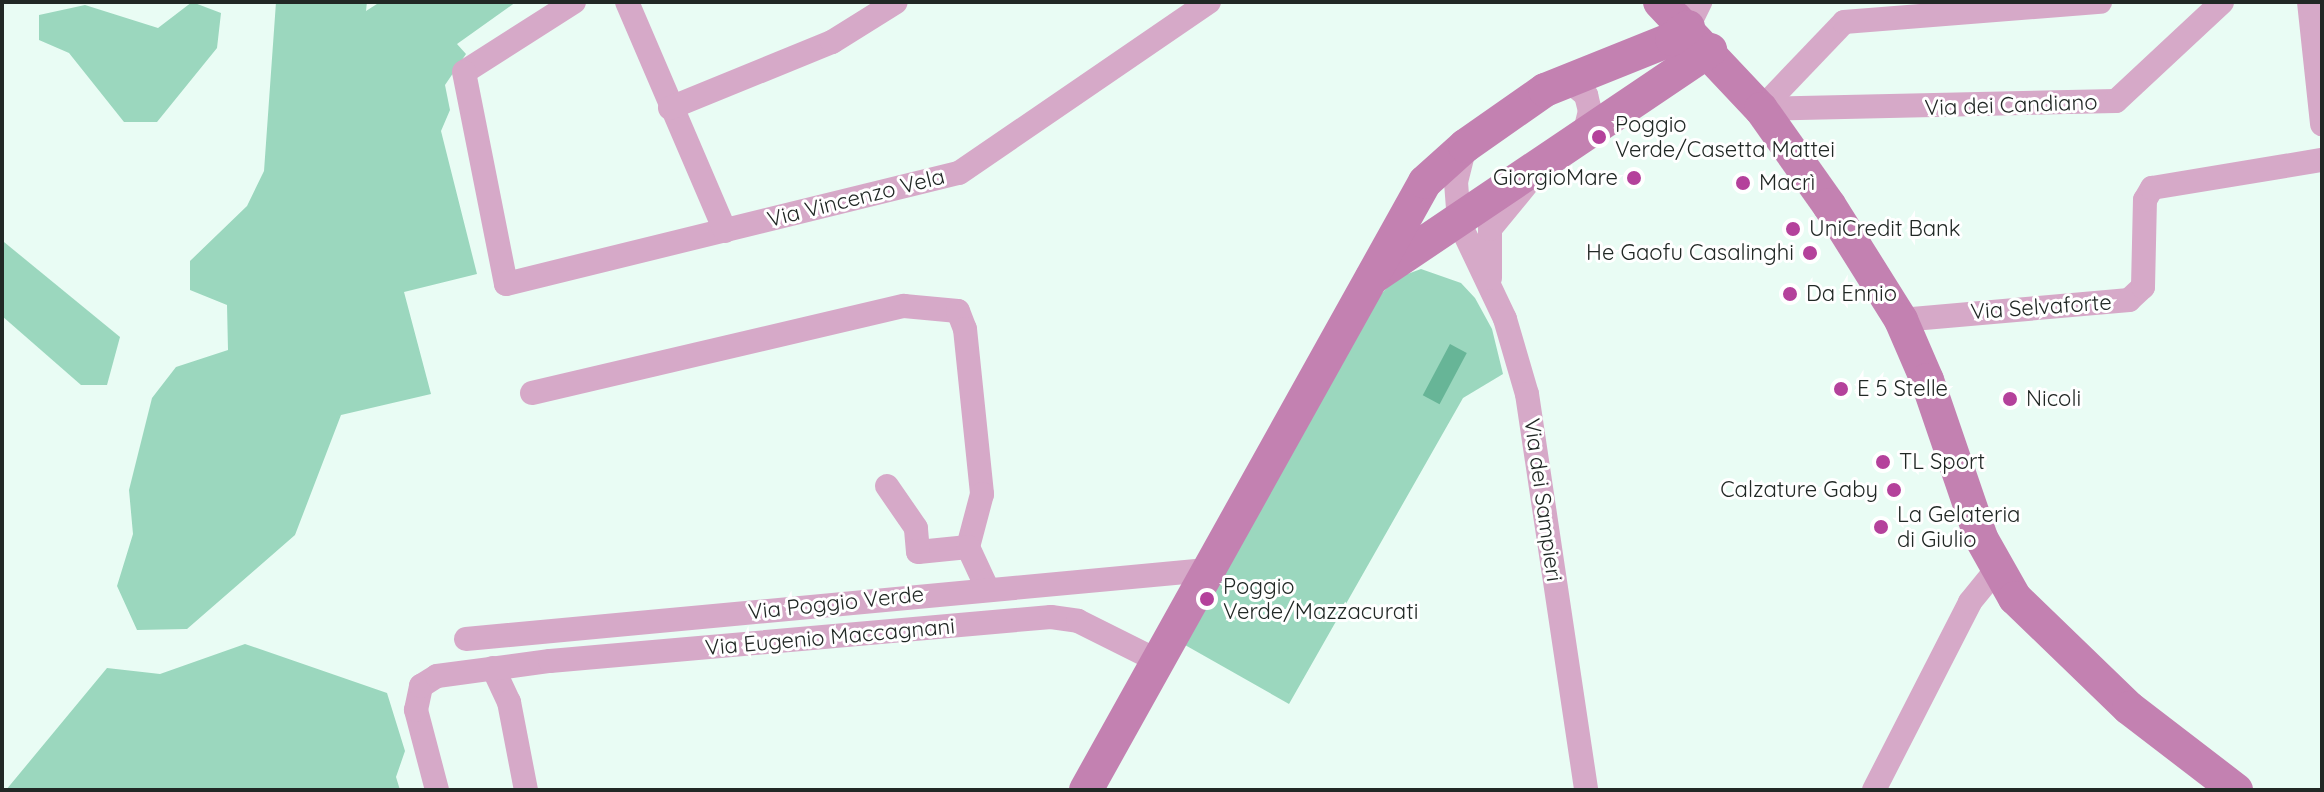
<!DOCTYPE html>
<html>
<head>
<meta charset="utf-8">
<style>
  body { margin:0 }
  #map { position:relative; width:2324px; height:792px; overflow:hidden; background:#e9fcf4; font-family:Quicksand,sans-serif }
  div>[style] { position:absolute }
  .green>* { inset:0; background:#9bd7be }
  .water>* { inset:0; background:#67b597; transform-origin:0 0 }
  .street>* { height:24px; margin:-12px; padding:0 12px; transform-origin:12px; border-radius:12px; background:#d6a9c8 }
  .secondary>* { height:34px; margin:-17px; padding:0 17px; transform-origin:17px; border-radius:17px; background:#c381b1 }
  .dots>* { width:22px; height:22px; translate:-50% -50%; box-sizing:border-box; border:4px solid #fff; border-radius:50% }
  span { translate:-50% -50%; white-space:nowrap; text-align:center; line-height:1.15; -webkit-text-stroke:6px #fff; paint-order:stroke }
  .street-label { font-size:22px; color:#212825 }
  .poi-label { font-size:22px; color:#212825 }
  .left { translate:0 -50%; text-align:left }
  .right { translate:-100% -50%; text-align:right }
  .frame { position:absolute; inset:0; border:4px solid #212825; pointer-events:none }
</style>
</head>
<body>
<div id="map">
  <div class="green">
    <i style="clip-path:polygon(192px 2px,221px 13px,217px 48px,157px 122px,124px 122px,69px 53px,39px 40px,39px 15px,85px 5px,158px 28px)"></i>
    <i style="clip-path:polygon(276px 2px,367px 2px,366px 11px,380px 2px,516px 2px,457px 44px,466px 54px,445px 85px,450px 110px,441px 131px,477px 274px,404px 292px,431px 394px,341px 415px,295px 535px,187px 629px,137px 630px,117px 586px,133px 534px,129px 490px,152px 398px,176px 367px,228px 350px,227px 305px,190px 290px,190px 261px,247px 206px,264px 171px)"></i>
    <i style="clip-path:polygon(4px 242px,120px 337px,107px 385px,81px 385px,2px 316px)"></i>
    <i style="clip-path:polygon(1421px 269px,1461px 283px,1475px 298px,1492px 329px,1503px 374px,1463px 398px,1289px 704px,1185px 645px,1378px 298px,1394px 279px)"></i>
    <i style="clip-path:polygon(245px 644px,387px 693px,405px 751px,396px 777px,400px 790px,6px 790px,107px 668px,160px 674px)"></i>
  </div>
  <div class="water">
    <i style="left:1450px;top:344px;width:19px;height:58px;rotate:28deg"></i>
  </div>
  <div class="street">
    <i style="left:574px;top:2px;width:130px;rotate:147.5deg"></i>
    <i style="left:464px;top:72px;width:216px;rotate:78.8deg"></i>
    <i style="left:506px;top:284px;width:466px;rotate:-13.8deg"></i>
    <i style="left:959px;top:173px;width:303px;rotate:-34.4deg"></i>
    <i style="left:627px;top:2px;width:249px;rotate:66.8deg"></i>
    <i style="left:2309px;top:2px;width:123px;rotate:83.9deg"></i>
    <i style="left:1688px;top:27px;width:28px;rotate:-64deg"></i>
    <i style="left:1557px;top:83px;width:17px;rotate:7deg"></i>
    <i style="left:1574px;top:85px;width:16px;rotate:40deg"></i>
    <i style="left:1586px;top:95px;width:16px;rotate:76deg"></i>
    <i style="left:1590px;top:111px;width:21px;rotate:104deg"></i>
    <i style="left:670px;top:108px;width:175px;rotate:-22.2deg"></i>
    <i style="left:832px;top:42px;width:75px;rotate:-32deg"></i>
    <i style="left:1761px;top:109px;width:355px;rotate:-1.3deg"></i>
    <i style="left:2116px;top:101px;width:145px;rotate:-43deg"></i>
    <i style="left:1761px;top:109px;width:120px;rotate:-46.3deg"></i>
    <i style="left:1844px;top:22px;width:257px;rotate:-4.5deg"></i>
    <i style="left:1465px;top:146px;width:37px;rotate:104deg"></i>
    <i style="left:1456px;top:182px;width:40px;rotate:85.7deg"></i>
    <i style="left:1459px;top:222px;width:107px;rotate:64.6deg"></i>
    <i style="left:1505px;top:319px;width:78px;rotate:73.7deg"></i>
    <i style="left:1527px;top:394px;width:400px;rotate:81.5deg"></i>
    <i style="left:1490px;top:278px;width:49px;rotate:-90deg"></i>
    <i style="left:1490px;top:229px;width:57px;rotate:-50.7deg"></i>
    <i style="left:1901px;top:320px;width:229px;rotate:-5deg"></i>
    <i style="left:2129px;top:300px;width:19px;rotate:-43deg"></i>
    <i style="left:2143px;top:287px;width:87px;rotate:-88.7deg"></i>
    <i style="left:2145px;top:200px;width:14px;rotate:-60deg"></i>
    <i style="left:2152px;top:188px;width:172px;rotate:-9.4deg"></i>
    <i style="left:532px;top:393px;width:382px;rotate:-13.2deg"></i>
    <i style="left:904px;top:306px;width:54px;rotate:5.3deg"></i>
    <i style="left:958px;top:311px;width:19px;rotate:69deg"></i>
    <i style="left:965px;top:329px;width:166px;rotate:84.1deg"></i>
    <i style="left:982px;top:494px;width:55px;rotate:104.8deg"></i>
    <i style="left:968px;top:547px;width:50px;rotate:174.3deg"></i>
    <i style="left:918px;top:552px;width:24px;rotate:-95deg"></i>
    <i style="left:916px;top:528px;width:51px;rotate:-124.6deg"></i>
    <i style="left:968px;top:547px;width:45px;rotate:65.1deg"></i>
    <i style="left:466px;top:639px;width:744px;rotate:-5.32deg"></i>
    <i style="left:493px;top:668px;width:38px;rotate:65deg"></i>
    <i style="left:509px;top:702px;width:90px;rotate:79.1deg"></i>
    <i style="left:437px;top:790px;width:83px;rotate:-104.7deg"></i>
    <i style="left:416px;top:710px;width:25px;rotate:-78deg"></i>
    <i style="left:421px;top:686px;width:19px;rotate:-32deg"></i>
    <i style="left:437px;top:676px;width:114px;rotate:-7.6deg"></i>
    <i style="left:550px;top:661px;width:503px;rotate:-5.02deg"></i>
    <i style="left:1051px;top:617px;width:27px;rotate:8deg"></i>
    <i style="left:1078px;top:621px;width:89px;rotate:26.6deg"></i>
    <i style="left:1874px;top:790px;width:211px;rotate:-62.9deg"></i>
    <i style="left:1970px;top:602px;width:43px;rotate:-50.7deg"></i>
  </div>
  <div class="secondary">
    <i style="left:1660px;top:2px;width:147px;rotate:46.7deg"></i>
    <i style="left:1761px;top:109px;width:118px;rotate:54.7deg"></i>
    <i style="left:1829px;top:205px;width:136px;rotate:57.9deg"></i>
    <i style="left:1901px;top:320px;width:65px;rotate:66.6deg"></i>
    <i style="left:1927px;top:380px;width:167px;rotate:71.1deg"></i>
    <i style="left:1981px;top:538px;width:69px;rotate:60.5deg"></i>
    <i style="left:2015px;top:598px;width:158px;rotate:44deg"></i>
    <i style="left:2129px;top:708px;width:135px;rotate:37.5deg"></i>
    <i style="left:1372px;top:278px;width:408px;rotate:-34deg"></i>
    <i style="left:1086px;top:790px;width:696px;rotate:-60.86deg"></i>
    <i style="left:1425px;top:182px;width:54px;rotate:-42deg"></i>
    <i style="left:1465px;top:146px;width:98px;rotate:-35deg"></i>
    <i style="left:1545px;top:90px;width:137px;rotate:-21.9deg"></i>
    <i style="left:1672px;top:39px;width:20px;rotate:-37deg"></i>
  </div>
  <div class="dots">
    <i style="left:1599px;top:137px;background:#b4419b"></i>
    <i style="left:1634px;top:178px;background:#b4419b"></i>
    <i style="left:1743px;top:183px;background:#b4419b"></i>
    <i style="left:1793px;top:229px;background:#b4419b"></i>
    <i style="left:1810px;top:253px;background:#b4419b"></i>
    <i style="left:1790px;top:294px;background:#b4419b"></i>
    <i style="left:1841px;top:389px;background:#b4419b"></i>
    <i style="left:2010px;top:399px;background:#b4419b"></i>
    <i style="left:1883px;top:462px;background:#b4419b"></i>
    <i style="left:1894px;top:490px;background:#b4419b"></i>
    <i style="left:1881px;top:527px;background:#b4419b"></i>
    <i style="left:1207px;top:599px;background:#b4419b"></i>
  </div>
  <div class="street-label">
    <span style="left:2011px;top:105px;rotate:-2deg">Via dei Candiano</span>
    <span style="left:856px;top:198px;rotate:-14deg">Via Vincenzo Vela</span>
    <span style="left:2041px;top:307px;rotate:-4deg">Via Selvaforte</span>
    <span style="left:1543px;top:500px;rotate:82deg">Via dei Sampieri</span>
    <span style="left:836px;top:603px;rotate:-6deg">Via Poggio Verde</span>
    <span style="left:830px;top:637px;rotate:-5deg">Via Eugenio Maccagnani</span>
  </div>
  <div class="poi-label">
    <span class="left" style="left:1615px;top:137px">Poggio<br>Verde/Casetta Mattei</span>
    <span class="right" style="left:1618px;top:178px">GiorgioMare</span>
    <span class="left" style="left:1759px;top:183px">Macrì</span>
    <span class="left" style="left:1809px;top:229px">UniCredit Bank</span>
    <span class="right" style="left:1794px;top:253px">He Gaofu Casalinghi</span>
    <span class="left" style="left:1806px;top:294px">Da Ennio</span>
    <span class="left" style="left:1857px;top:389px">E 5 Stelle</span>
    <span class="left" style="left:2026px;top:399px">Nicoli</span>
    <span class="left" style="left:1899px;top:462px">TL Sport</span>
    <span class="right" style="left:1878px;top:490px">Calzature Gaby</span>
    <span class="left" style="left:1897px;top:527px">La Gelateria<br>di Giulio</span>
    <span class="left" style="left:1223px;top:599px">Poggio<br>Verde/Mazzacurati</span>
  </div>
  <div class="frame"></div>
</div>
</body>
</html>
